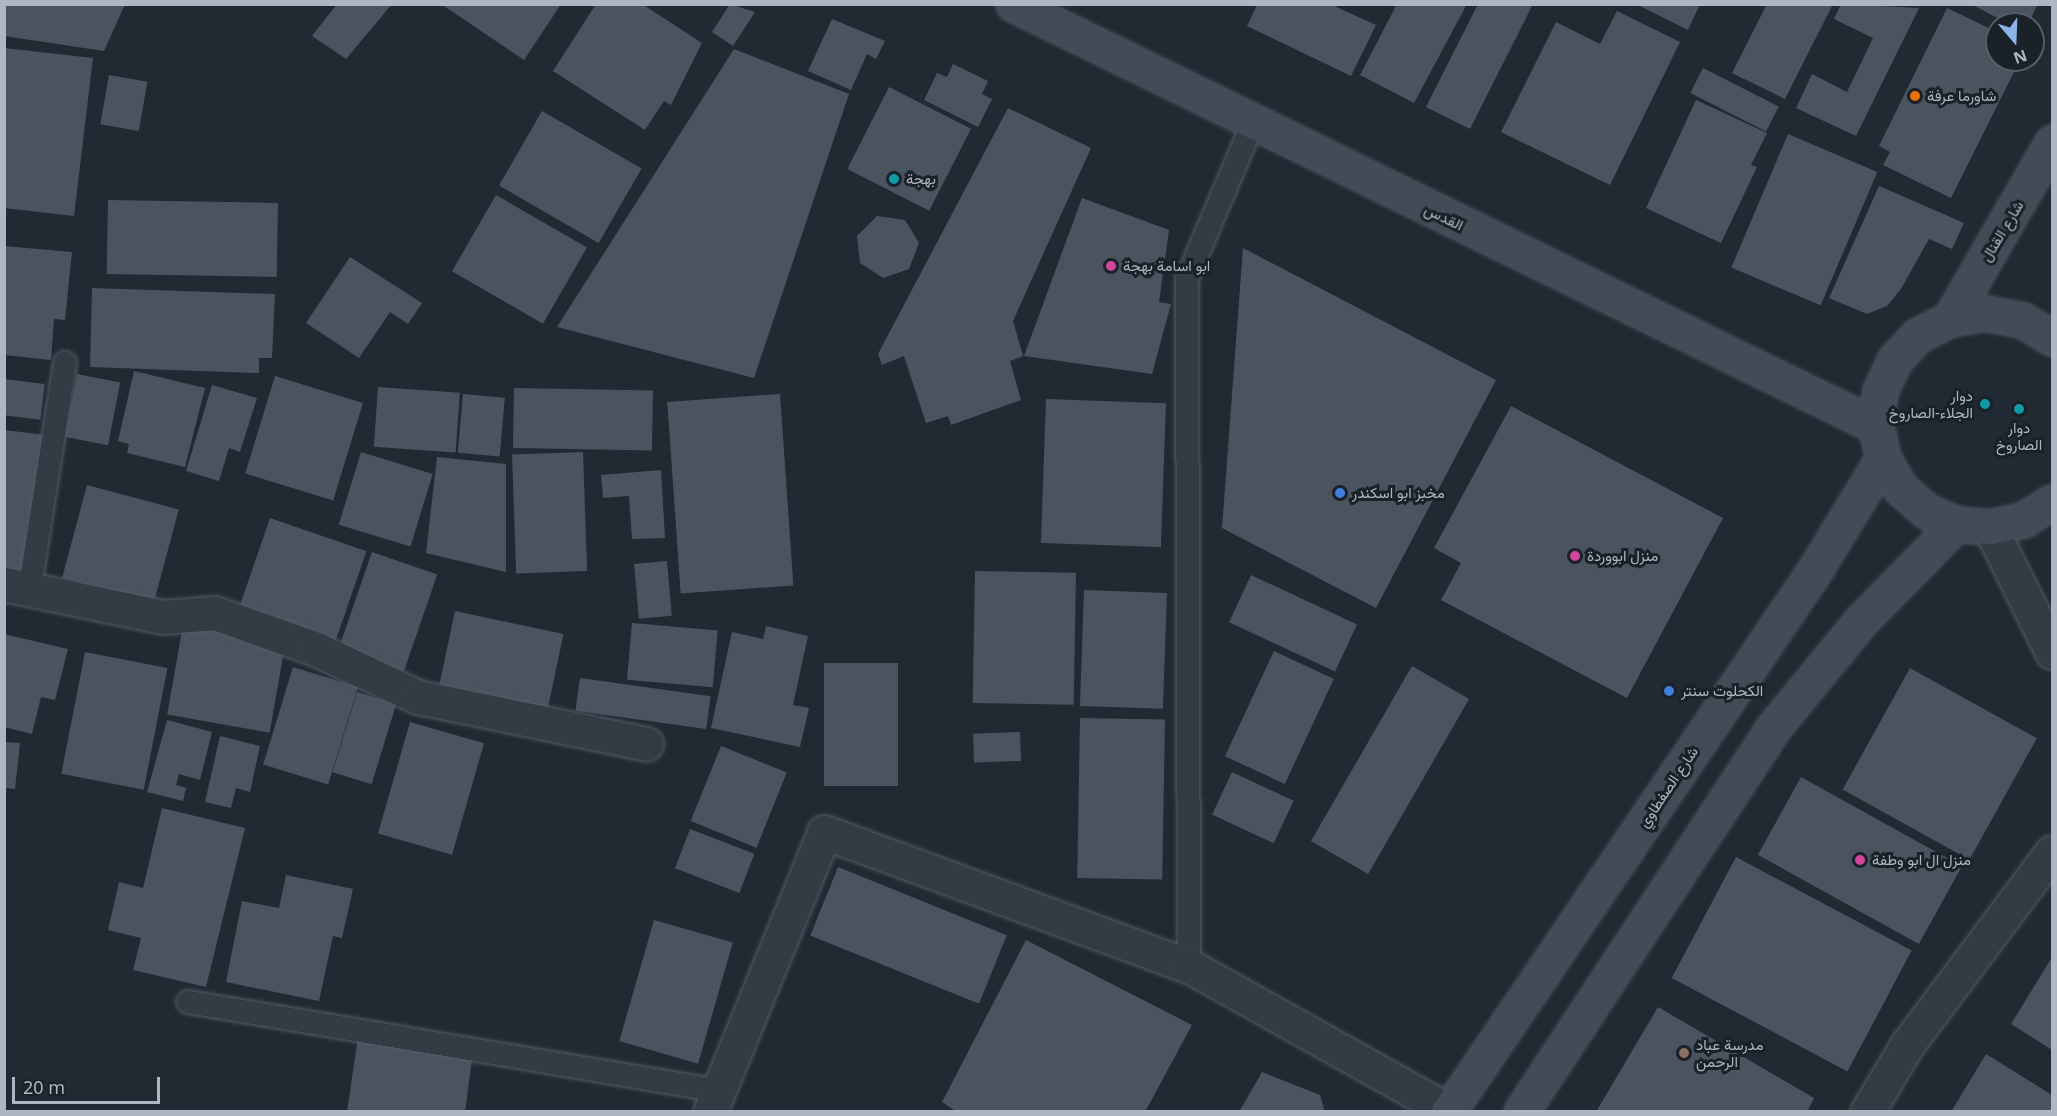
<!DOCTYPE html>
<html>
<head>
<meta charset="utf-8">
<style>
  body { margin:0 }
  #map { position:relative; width:2057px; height:1116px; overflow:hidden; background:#212a33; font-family:"Noto Sans",Vazirmatn,sans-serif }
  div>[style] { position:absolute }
  .building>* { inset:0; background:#4a545f; transform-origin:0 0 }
  .roads { filter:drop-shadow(0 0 2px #525962) drop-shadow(0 0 2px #525962) }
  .lane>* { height:22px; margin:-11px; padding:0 11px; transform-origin:11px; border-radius:11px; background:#343b44 }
  .street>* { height:33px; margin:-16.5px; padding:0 16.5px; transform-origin:16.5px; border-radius:16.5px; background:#343b44 }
  .secondary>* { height:33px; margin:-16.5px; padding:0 16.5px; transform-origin:16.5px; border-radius:16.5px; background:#434b56 }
  .dots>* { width:16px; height:16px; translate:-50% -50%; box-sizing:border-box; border:3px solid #1a2128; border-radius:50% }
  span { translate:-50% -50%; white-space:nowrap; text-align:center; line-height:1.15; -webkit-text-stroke:6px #1a2128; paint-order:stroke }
  .poi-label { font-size:15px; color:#afb6c1 }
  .left { translate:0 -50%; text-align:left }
  .right { translate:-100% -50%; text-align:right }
  .street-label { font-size:15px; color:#afb6c1 }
  .frame { position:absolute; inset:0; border:6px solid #afb6c1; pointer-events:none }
  .north { position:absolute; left:1985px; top:12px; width:60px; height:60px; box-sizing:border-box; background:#1a2128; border:2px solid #565d65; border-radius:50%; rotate:161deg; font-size:16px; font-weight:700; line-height:24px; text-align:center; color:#afb6c1 }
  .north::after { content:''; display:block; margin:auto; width:21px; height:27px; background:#8ab3ea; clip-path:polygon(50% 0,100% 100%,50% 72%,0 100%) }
  .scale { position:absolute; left:12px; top:1077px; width:148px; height:27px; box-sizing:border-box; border:3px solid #afb6c1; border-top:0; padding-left:8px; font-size:18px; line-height:21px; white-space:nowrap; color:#afb6c1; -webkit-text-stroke:4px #1a2128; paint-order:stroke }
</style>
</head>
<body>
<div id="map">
  <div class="building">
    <i style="clip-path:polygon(4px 4px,125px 4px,104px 51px,4px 36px)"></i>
    <i style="clip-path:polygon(337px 4px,392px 4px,346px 59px,312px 36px)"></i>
    <i style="clip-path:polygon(441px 4px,561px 4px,524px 60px)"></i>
    <i style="clip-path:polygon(596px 4px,642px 4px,702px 43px,671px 105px,664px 101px,645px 130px,553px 71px)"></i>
    <i style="clip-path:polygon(730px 4px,755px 12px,733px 46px,712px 32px)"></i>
    <i style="clip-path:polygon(1397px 4px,1467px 4px,1414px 103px,1360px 75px)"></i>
    <i style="clip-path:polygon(1478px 4px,1533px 4px,1470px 129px,1426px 107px)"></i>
    <i style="clip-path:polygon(1636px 4px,1700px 4px,1688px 30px)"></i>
    <i style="clip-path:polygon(1767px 4px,1833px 4px,1785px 99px,1732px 73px)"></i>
    <i style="clip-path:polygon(1841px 4px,1919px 8px,1856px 136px,1796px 108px,1812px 74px,1847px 92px,1873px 38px,1834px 19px)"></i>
    <i style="clip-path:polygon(1971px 4px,2038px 4px,2028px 24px,2009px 24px)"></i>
    <i style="clip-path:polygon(1257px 5px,1332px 5px,1376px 25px,1351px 76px,1247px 26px)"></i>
    <i style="clip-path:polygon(1947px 8px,1997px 32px,1997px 60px,2020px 60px,1951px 198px,1883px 165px,1890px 152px,1879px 146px)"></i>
    <i style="clip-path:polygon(1617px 11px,1680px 42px,1610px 185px,1501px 132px,1556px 22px,1600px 44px)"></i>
    <i style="clip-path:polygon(832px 19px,885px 41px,876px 59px,867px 54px,851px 90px,808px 71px)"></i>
    <i style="clip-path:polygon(4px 48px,93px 58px,74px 216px,4px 208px)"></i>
    <i style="clip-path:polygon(734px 49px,849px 94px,754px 378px,557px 327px)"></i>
    <i style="clip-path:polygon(953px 64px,988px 81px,982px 94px,992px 99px,978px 127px,924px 100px,937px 73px,947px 77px)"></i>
    <i style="left:1703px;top:68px;width:85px;height:28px;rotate:27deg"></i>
    <i style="left:109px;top:75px;width:39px;height:50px;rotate:10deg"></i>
    <i style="left:889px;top:87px;width:92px;height:92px;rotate:27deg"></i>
    <i style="clip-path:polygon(1696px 100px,1767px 133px,1751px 165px,1757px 167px,1721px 243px,1646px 208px)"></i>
    <i style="clip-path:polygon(1008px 108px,1091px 148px,1013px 321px,1023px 356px,1010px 361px,1021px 400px,951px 425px,948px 416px,926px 423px,904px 356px,882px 365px,878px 354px)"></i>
    <i style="left:542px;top:111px;width:115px;height:86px;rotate:30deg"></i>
    <i style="left:1788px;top:134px;width:97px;height:145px;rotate:23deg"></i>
    <i style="clip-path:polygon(1879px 186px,1964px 223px,1952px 249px,1929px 239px,1901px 289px,1887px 306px,1867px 314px,1829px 298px)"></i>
    <i style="left:496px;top:195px;width:105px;height:88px;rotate:30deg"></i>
    <i style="clip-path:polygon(1082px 198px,1169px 230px,1159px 302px,1171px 304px,1152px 374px,1024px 356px)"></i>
    <i style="left:108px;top:200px;width:170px;height:74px;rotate:1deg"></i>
    <i style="clip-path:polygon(877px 216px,905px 220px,919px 243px,909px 269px,883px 278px,860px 263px,857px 236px)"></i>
    <i style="clip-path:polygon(4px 246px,72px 252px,65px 320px,54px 319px,51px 360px,4px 355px)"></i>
    <i style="clip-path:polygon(1243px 248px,1496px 380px,1376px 608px,1222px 528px)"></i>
    <i style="clip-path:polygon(350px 257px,422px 303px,408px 324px,390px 312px,359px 358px,306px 323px)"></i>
    <i style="clip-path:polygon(92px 288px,275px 294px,272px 358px,259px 358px,259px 373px,90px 367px)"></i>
    <i style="clip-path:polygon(134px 371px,205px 388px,185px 467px,127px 453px,129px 444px,118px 441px)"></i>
    <i style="left:77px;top:374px;width:44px;height:64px;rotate:11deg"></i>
    <i style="left:275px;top:376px;width:92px;height:102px;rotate:17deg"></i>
    <i style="left:4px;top:379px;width:41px;height:36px;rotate:7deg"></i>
    <i style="clip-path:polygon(212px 385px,257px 398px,240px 452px,229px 448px,219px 481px,186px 471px)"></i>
    <i style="left:378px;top:387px;width:82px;height:60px;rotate:4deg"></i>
    <i style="left:514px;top:388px;width:139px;height:60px;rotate:1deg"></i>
    <i style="left:463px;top:394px;width:42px;height:59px;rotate:5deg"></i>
    <i style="left:780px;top:394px;width:192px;height:113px;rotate:86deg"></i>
    <i style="left:1046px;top:399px;width:120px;height:144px;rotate:2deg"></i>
    <i style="clip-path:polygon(1511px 406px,1723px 518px,1627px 698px,1441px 600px,1461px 563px,1434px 548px)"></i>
    <i style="clip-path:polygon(4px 430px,46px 435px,27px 578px,4px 575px)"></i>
    <i style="left:361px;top:452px;width:75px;height:76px;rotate:17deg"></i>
    <i style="left:583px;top:452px;width:119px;height:71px;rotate:88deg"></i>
    <i style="clip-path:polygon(437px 457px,506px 464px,506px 572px,426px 553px)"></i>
    <i style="clip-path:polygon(661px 470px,665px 538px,632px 539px,629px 496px,603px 498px,601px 475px)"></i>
    <i style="left:87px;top:485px;width:95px;height:96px;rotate:15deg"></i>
    <i style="left:270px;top:518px;width:102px;height:100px;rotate:19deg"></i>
    <i style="left:372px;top:552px;width:69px;height:108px;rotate:19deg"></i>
    <i style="left:667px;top:561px;width:55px;height:33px;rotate:85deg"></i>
    <i style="left:975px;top:571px;width:101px;height:132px;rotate:1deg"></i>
    <i style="left:1251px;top:575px;width:117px;height:52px;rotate:25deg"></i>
    <i style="left:1084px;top:590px;width:83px;height:116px;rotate:2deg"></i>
    <i style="left:455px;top:611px;width:111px;height:79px;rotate:12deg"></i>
    <i style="left:632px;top:623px;width:86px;height:57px;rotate:5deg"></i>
    <i style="left:183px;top:625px;width:104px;height:91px;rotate:10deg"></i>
    <i style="clip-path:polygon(766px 626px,808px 636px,793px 705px,809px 708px,800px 747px,711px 728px,732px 632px,763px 639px)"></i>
    <i style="clip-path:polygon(4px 634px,68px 649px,55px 700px,41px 697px,32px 734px,4px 727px)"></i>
    <i style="left:1274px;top:651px;width:66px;height:116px;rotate:25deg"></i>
    <i style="left:85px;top:652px;width:84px;height:124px;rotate:11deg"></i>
    <i style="left:898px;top:663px;width:123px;height:74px;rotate:90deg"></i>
    <i style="left:1412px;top:666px;width:66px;height:202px;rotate:30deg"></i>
    <i style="left:293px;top:667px;width:68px;height:102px;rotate:17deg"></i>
    <i style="left:1910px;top:668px;width:145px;height:139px;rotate:29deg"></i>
    <i style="left:580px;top:678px;width:132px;height:33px;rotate:8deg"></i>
    <i style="left:357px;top:692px;width:41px;height:84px;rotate:17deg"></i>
    <i style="left:1080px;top:718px;width:85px;height:160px;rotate:1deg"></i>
    <i style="clip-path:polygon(167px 720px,212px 732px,200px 780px,179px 774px,176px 785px,186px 788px,183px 801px,147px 792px)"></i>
    <i style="left:410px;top:722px;width:77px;height:116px;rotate:16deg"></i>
    <i style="left:1020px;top:732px;width:29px;height:47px;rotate:88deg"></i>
    <i style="clip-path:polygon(220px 736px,260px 746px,250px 792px,236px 788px,231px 808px,205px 802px)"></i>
    <i style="clip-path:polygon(4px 742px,20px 743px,15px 789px,4px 788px)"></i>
    <i style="left:721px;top:746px;width:71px;height:81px;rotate:22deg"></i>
    <i style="left:1232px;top:772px;width:68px;height:47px;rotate:25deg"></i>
    <i style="left:1801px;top:777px;width:184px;height:89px;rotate:29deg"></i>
    <i style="clip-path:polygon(162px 808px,245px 828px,206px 987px,133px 970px,141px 938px,108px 930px,119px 882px,143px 888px)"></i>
    <i style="left:690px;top:829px;width:69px;height:42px;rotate:21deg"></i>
    <i style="left:1736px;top:857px;width:199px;height:137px;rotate:28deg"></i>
    <i style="left:838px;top:867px;width:182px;height:74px;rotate:22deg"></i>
    <i style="clip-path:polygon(286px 875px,353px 889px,342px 938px,333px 936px,319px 1001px,226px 982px,242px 901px,279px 908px)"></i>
    <i style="left:654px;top:920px;width:82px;height:126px;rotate:16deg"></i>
    <i style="clip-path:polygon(1026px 940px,1192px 1025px,1145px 1112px,957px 1112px,942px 1102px)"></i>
    <i style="clip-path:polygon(2052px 957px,2052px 1050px,2011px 1024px)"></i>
    <i style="clip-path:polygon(1658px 1007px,1814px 1098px,1807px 1112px,1596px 1112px)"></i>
    <i style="clip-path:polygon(358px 1037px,473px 1052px,465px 1112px,347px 1112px)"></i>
    <i style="clip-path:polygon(1986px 1054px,2052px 1095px,2052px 1112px,1951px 1112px)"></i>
    <i style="clip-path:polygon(1262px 1072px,1320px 1095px,1325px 1112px,1239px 1112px)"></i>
  </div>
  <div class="roads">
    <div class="lane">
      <i style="left:30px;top:587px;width:227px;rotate:-81.1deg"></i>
      <i style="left:1189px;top:966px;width:687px;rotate:-90.17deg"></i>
      <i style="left:1187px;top:279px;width:167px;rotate:-67.1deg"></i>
      <i style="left:188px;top:1002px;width:534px;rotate:9.48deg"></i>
    </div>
    <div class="street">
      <i style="left:1990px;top:527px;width:140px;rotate:63.6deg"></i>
      <i style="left:4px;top:584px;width:163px;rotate:11.7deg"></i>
      <i style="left:164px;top:617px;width:51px;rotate:-4.5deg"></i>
      <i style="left:215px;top:613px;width:107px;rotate:19.6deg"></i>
      <i style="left:316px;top:649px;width:113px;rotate:25.2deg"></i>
      <i style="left:418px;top:697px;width:233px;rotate:11.6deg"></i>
      <i style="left:710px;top:1112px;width:302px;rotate:-67.8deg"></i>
      <i style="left:824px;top:832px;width:389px;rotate:20.2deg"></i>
      <i style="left:1189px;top:966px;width:297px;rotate:29.2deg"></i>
      <i style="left:1867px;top:1112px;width:78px;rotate:-59.2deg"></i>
      <i style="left:1907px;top:1045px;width:241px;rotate:-53.1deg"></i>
    </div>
    <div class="secondary">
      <i style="left:1013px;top:4px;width:961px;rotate:26.06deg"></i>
      <i style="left:1950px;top:319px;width:204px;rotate:-60deg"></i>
      <i style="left:2052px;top:338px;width:35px;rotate:-149deg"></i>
      <i style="left:2022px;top:320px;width:37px;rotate:-169deg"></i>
      <i style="left:1986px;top:313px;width:36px;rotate:171deg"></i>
      <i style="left:1950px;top:319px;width:37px;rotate:153deg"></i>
      <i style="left:1917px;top:336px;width:34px;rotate:133deg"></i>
      <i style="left:1894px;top:361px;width:33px;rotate:115deg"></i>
      <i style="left:1880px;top:391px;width:35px;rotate:97deg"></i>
      <i style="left:1876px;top:426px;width:33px;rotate:78deg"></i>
      <i style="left:1883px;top:458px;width:34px;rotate:60deg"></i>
      <i style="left:1900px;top:488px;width:35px;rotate:41deg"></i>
      <i style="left:1926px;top:511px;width:33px;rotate:23deg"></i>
      <i style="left:1956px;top:524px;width:34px;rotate:5deg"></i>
      <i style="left:1990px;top:527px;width:34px;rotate:-12deg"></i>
      <i style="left:2023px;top:520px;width:34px;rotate:-32deg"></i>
      <i style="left:1448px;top:1112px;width:655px;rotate:-55.9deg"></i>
      <i style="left:1815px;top:570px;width:131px;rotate:-58.7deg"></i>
      <i style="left:1521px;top:1112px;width:459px;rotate:-56.7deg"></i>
      <i style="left:1773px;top:728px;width:137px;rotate:-50.6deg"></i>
      <i style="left:1860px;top:622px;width:137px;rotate:-45.6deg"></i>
    </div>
  </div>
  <div class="dots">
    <i style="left:1915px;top:96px;background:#e8710a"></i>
    <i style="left:894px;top:179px;background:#0f9aa8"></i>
    <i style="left:1111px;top:266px;background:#d1479c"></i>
    <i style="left:1985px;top:404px;background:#0f9aa8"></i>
    <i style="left:2019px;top:409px;background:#0f9aa8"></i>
    <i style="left:1340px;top:493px;background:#3f7fe0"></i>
    <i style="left:1575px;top:556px;background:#d1479c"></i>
    <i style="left:1669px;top:691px;background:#3f7fe0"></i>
    <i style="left:1860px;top:860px;background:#d1479c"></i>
    <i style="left:1684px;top:1053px;background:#8d6e63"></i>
  </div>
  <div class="poi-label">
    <span class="left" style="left:1927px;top:96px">شاورما عرفة</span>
    <span class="left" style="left:906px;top:179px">بهجة</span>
    <span class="left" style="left:1123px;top:266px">ابو اسامة بهجة</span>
    <span class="right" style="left:1973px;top:404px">دوار<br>الجلاء-الصاروخ</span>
    <span style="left:2019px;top:436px">دوار<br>الصاروخ</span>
    <span class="left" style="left:1352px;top:493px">مخبز ابو اسكندر</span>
    <span class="left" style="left:1587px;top:556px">منزل ابووردة</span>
    <span class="left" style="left:1681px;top:691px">الكحلوت سنتر</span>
    <span class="left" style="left:1872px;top:860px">منزل ال ابو وطفة</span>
    <span class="left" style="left:1696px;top:1053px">مدرسة عباد<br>الرحمن</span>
  </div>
  <div class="street-label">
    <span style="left:1444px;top:217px;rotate:26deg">القدس</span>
    <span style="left:2002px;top:231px;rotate:-59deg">شارع القنال</span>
    <span style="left:1668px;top:787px;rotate:-56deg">شارع الصفطاوي</span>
  </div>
  <div class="frame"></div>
  <div class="north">N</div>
  <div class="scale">20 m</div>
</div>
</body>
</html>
